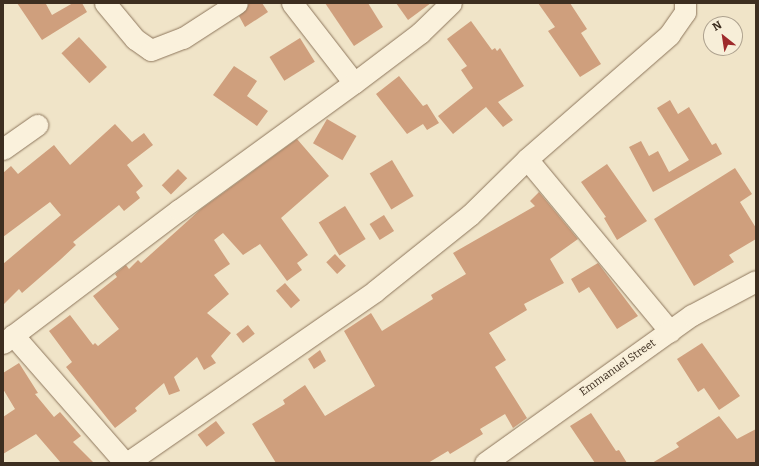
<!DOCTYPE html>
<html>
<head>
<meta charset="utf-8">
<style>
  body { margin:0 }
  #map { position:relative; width:759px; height:466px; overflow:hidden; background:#f0e4c8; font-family:Bitter,serif }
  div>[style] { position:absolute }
  .building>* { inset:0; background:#cf9f7d; transform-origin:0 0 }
  .roads { filter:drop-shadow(0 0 1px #8d765c) drop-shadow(0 0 1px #8d765c) }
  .minor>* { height:21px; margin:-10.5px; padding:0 10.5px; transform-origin:10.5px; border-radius:10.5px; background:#faf1dc }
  span { translate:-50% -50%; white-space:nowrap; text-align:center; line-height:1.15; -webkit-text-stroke:3px #f7eed8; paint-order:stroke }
  .street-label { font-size:11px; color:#3d2e20 }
  .frame { position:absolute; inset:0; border:4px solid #3d2e20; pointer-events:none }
  .north { position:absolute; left:703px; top:16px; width:40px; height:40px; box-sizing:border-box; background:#f7eed8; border:1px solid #ada18e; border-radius:50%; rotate:330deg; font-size:11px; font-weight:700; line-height:16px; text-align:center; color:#3d2e20 }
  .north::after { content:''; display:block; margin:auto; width:14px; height:18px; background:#9e2a2b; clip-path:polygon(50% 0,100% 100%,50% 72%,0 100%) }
</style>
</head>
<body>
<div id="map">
  <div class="building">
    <i style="clip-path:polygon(17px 3px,48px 3px,46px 4px,52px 15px,73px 3px,82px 3px,87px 12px,42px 40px)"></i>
    <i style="clip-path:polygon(249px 3px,262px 3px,268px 12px,245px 27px,239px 16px,247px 9px)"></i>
    <i style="clip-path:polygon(325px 3px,368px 3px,383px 27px,354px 46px)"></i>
    <i style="clip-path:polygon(396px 3px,431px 3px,408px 20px)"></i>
    <i style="clip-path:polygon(538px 3px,570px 3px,587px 29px,581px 33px,601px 64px,580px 77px,548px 31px,555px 27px)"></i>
    <i style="clip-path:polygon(471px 21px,492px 50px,495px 48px,497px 51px,500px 48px,524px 86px,498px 102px,513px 120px,503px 127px,486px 107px,453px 134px,438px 116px,473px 88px,461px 70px,467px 66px,447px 39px)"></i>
    <i style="left:79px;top:37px;width:41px;height:24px;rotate:47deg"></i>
    <i style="left:300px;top:38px;width:28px;height:36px;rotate:58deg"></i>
    <i style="clip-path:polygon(234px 66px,257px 81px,247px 96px,268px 111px,257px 126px,213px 95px)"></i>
    <i style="clip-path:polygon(399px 76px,423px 106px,427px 104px,439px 123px,427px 130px,423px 124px,407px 134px,376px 94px)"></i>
    <i style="clip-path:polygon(670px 100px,678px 114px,689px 107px,712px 145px,716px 143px,722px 154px,653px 192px,629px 147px,641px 141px,649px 156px,658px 151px,669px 172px,689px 160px,657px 108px)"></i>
    <i style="left:327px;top:119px;width:34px;height:28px;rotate:30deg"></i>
    <i style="clip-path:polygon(115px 124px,132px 142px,144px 133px,153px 145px,127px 165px,143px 186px,136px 192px,140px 198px,124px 211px,119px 205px,73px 242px,76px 245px,60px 260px,22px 293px,19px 289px,3px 305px,3px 264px,61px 215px,50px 202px,3px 237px,3px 173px,11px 166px,18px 174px,54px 145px,70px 165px)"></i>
    <i style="clip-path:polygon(297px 139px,329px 176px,281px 218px,308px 255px,297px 263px,302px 270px,287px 281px,260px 244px,243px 255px,223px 233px,214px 240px,230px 264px,214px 275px,229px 294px,207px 313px,231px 333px,211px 356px,216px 363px,204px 370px,197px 357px,174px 377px,180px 391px,169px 395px,164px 383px,135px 408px,137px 411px,115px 428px,66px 367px,72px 362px,49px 331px,70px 315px,93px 345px,95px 343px,98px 346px,119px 329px,93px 296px,117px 277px,115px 274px,126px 265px,129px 269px,138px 260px,141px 263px,201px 209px)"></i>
    <i style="left:392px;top:160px;width:42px;height:26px;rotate:59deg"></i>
    <i style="clip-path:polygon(607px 164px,647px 221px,617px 240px,604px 218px,606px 217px,581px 182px)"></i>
    <i style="clip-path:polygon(735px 168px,752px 194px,740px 202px,756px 228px,756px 239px,729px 255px,734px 262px,694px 286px,654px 219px)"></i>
    <i style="left:178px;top:169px;width:13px;height:23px;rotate:45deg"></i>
    <i style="clip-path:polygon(539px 192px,578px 239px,550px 259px,564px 283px,524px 304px,527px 310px,489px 333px,506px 360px,495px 367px,527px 418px,513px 428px,505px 414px,480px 429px,483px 434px,450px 454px,448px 451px,428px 463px,276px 463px,252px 424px,285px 404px,283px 400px,305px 385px,325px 416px,375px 386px,344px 331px,371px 313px,382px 331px,433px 299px,431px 295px,466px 274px,453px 253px,535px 206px,530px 201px)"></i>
    <i style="left:345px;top:206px;width:39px;height:31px;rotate:58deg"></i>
    <i style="left:384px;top:215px;width:19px;height:17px;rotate:58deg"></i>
    <i style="left:335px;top:254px;width:16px;height:12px;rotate:47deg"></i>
    <i style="clip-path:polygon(598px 263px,638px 316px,617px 329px,589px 287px,579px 293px,571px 279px)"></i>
    <i style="left:285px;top:283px;width:23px;height:12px;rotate:49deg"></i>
    <i style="left:248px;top:325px;width:11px;height:15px;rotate:52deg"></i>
    <i style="clip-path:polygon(702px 343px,740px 396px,719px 410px,704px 388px,698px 392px,677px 359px)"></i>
    <i style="clip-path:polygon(320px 350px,326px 361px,314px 369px,308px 359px)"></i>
    <i style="clip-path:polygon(19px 363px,38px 393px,35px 394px,54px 417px,60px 412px,81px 436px,73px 442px,94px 463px,61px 463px,36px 434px,3px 454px,3px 417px,15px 409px,3px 389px,3px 373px)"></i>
    <i style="clip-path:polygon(591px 413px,616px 451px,619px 450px,627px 463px,595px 463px,570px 426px)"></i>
    <i style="clip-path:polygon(719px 416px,737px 439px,756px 429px,756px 463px,652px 463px,679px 447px,676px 443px)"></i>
    <i style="left:216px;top:421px;width:15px;height:23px;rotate:53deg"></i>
  </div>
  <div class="roads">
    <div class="minor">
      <i style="left:105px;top:3px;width:47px;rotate:50.2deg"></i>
      <i style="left:135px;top:39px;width:19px;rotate:35deg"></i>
      <i style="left:151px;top:50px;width:34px;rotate:-21deg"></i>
      <i style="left:183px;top:38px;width:64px;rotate:-32.9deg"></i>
      <i style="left:292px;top:3px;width:101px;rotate:52.2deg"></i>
      <i style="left:3px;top:149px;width:42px;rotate:-35.2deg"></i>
      <i style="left:527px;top:159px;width:224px;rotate:50.3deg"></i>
      <i style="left:13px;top:335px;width:170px;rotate:48.8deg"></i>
      <i style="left:3px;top:343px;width:221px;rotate:-37.1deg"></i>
      <i style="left:179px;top:210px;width:216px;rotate:-36deg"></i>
      <i style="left:354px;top:83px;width:83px;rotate:-37.1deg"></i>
      <i style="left:420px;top:33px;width:43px;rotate:-44.1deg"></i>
      <i style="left:127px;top:463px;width:302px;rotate:-34.7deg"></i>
      <i style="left:375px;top:291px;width:122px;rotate:-38.7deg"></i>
      <i style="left:470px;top:215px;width:80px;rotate:-44.5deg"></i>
      <i style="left:527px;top:159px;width:189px;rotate:-41.1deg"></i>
      <i style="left:669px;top:35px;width:28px;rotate:-55deg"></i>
      <i style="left:685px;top:12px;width:9px;rotate:-90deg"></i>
      <i style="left:485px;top:463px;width:254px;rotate:-35.6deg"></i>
      <i style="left:692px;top:315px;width:72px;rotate:-28deg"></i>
    </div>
  </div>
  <div class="street-label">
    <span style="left:618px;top:368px;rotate:-35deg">Emmanuel Street</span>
  </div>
  <div class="frame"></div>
  <div class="north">N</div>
</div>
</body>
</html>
